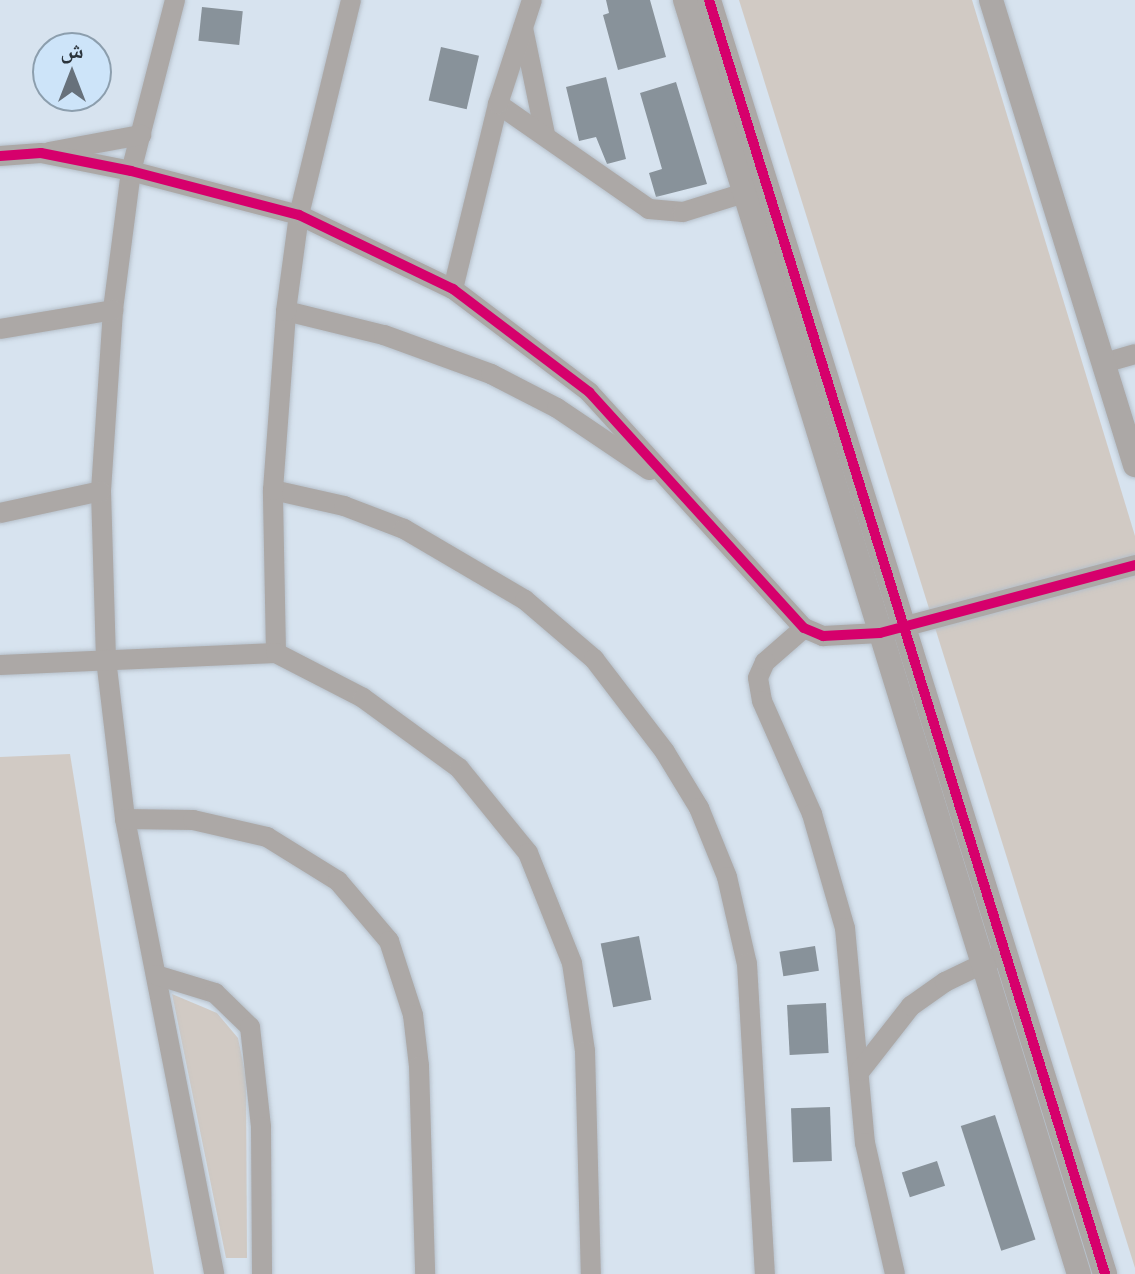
<!DOCTYPE html>
<html>
<head>
<meta charset="utf-8">
<style>
  body { margin:0 }
  #map { position:relative; width:1135px; height:1274px; overflow:hidden; background:#d7e3ef; font-family:"Golos Text","Noto Naskh Arabic",sans-serif }
  div>[style] { position:absolute }
  .green>* { inset:0; background:#d1cac4 }
  .building>* { inset:0; background:#88929a; transform-origin:0 0 }
  .roads { filter:drop-shadow(0 0 2px #b6c0ca) drop-shadow(0 0 2px #b6c0ca) }
  .minor>* { height:20px; margin:-10px; padding:0 10px; transform-origin:10px; border-radius:10px; background:#aca8a6 }
  .tertiary>* { height:24px; margin:-12px; padding:0 12px; transform-origin:12px; border-radius:12px; background:#aca8a6 }
  .cycleway>* { height:10px; margin:-5px; padding:0 5px; transform-origin:5px; border-radius:5px; background:#d6006c }
  span { translate:-50% -50%; white-space:nowrap; text-align:center; line-height:1.15; -webkit-text-stroke:8px #cde4f9; paint-order:stroke }
  .north { position:absolute; left:32px; top:32px; width:80px; height:80px; box-sizing:border-box; background:#cde4f9; border:2px solid #8c9ead; border-radius:50%; rotate:0deg; font-size:22px; font-weight:700; line-height:32px; text-align:center; color:#2b343c }
  .north::after { content:''; display:block; margin:auto; width:28px; height:36px; background:#67717b; clip-path:polygon(50% 0,100% 100%,50% 72%,0 100%) }
</style>
</head>
<body>
<div id="map">
  <div class="green">
    <i style="clip-path:polygon(739px 0,972px 0,1135px 536px,1135px 1268px)"></i>
    <i style="clip-path:polygon(70px 754px,154px 1274px,0 1274px,0 757px)"></i>
    <i style="clip-path:polygon(172px 994px,217px 1013px,238px 1038px,246px 1077px,247px 1258px,226px 1258px)"></i>
  </div>
  <div class="building">
    <i style="clip-path:polygon(606px 0,650px 0,666px 57px,618px 70px,603px 15px,609px 13px)"></i>
    <i style="left:202px;top:7px;width:41px;height:34px;rotate:6deg"></i>
    <i style="left:441px;top:47px;width:39px;height:55px;rotate:13deg"></i>
    <i style="clip-path:polygon(606px 77px,626px 159px,607px 164px,596px 137px,579px 141px,566px 87px)"></i>
    <i style="clip-path:polygon(676px 82px,707px 184px,656px 197px,649px 173px,662px 169px,640px 93px)"></i>
    <i style="left:639px;top:936px;width:65px;height:39px;rotate:79deg"></i>
    <i style="left:815px;top:946px;width:25px;height:36px;rotate:81deg"></i>
    <i style="left:826px;top:1003px;width:50px;height:39px;rotate:87deg"></i>
    <i style="left:830px;top:1107px;width:54px;height:39px;rotate:88deg"></i>
    <i style="left:995px;top:1115px;width:131px;height:36px;rotate:72deg"></i>
    <i style="left:937px;top:1161px;width:26px;height:37px;rotate:72deg"></i>
  </div>
  <div class="roads">
    <div class="minor">
      <i style="left:175px;top:0;width:177px;rotate:104.4deg"></i>
      <i style="left:131px;top:171px;width:140px;rotate:97.4deg"></i>
      <i style="left:113px;top:310px;width:181px;rotate:93.8deg"></i>
      <i style="left:101px;top:491px;width:168px;rotate:88.3deg"></i>
      <i style="left:106px;top:659px;width:161px;rotate:83.2deg"></i>
      <i style="left:125px;top:819px;width:464px;rotate:78.9deg"></i>
      <i style="left:523px;top:28px;width:108px;rotate:78.3deg"></i>
      <i style="left:498px;top:104px;width:184px;rotate:34.8deg"></i>
      <i style="left:649px;top:209px;width:34px;rotate:5deg"></i>
      <i style="left:683px;top:212px;width:81px;rotate:-17.3deg"></i>
      <i style="left:49px;top:152px;width:94px;rotate:-10.5deg"></i>
      <i style="left:0;top:156px;width:41px;rotate:-4.2deg"></i>
      <i style="left:41px;top:153px;width:92px;rotate:11.3deg"></i>
      <i style="left:131px;top:171px;width:174px;rotate:14.7deg"></i>
      <i style="left:299px;top:215px;width:171px;rotate:25.7deg"></i>
      <i style="left:453px;top:289px;width:171px;rotate:37.1deg"></i>
      <i style="left:589px;top:392px;width:319px;rotate:47.7deg"></i>
      <i style="left:804px;top:628px;width:21px;rotate:23deg"></i>
      <i style="left:823px;top:636px;width:57px;rotate:-3deg"></i>
      <i style="left:880px;top:633px;width:264px;rotate:-14.9deg"></i>
      <i style="left:453px;top:289px;width:190px;rotate:-76.3deg"></i>
      <i style="left:498px;top:104px;width:109px;rotate:-71.9deg"></i>
      <i style="left:286px;top:311px;width:101px;rotate:13.8deg"></i>
      <i style="left:384px;top:335px;width:114px;rotate:20deg"></i>
      <i style="left:491px;top:374px;width:74px;rotate:27.3deg"></i>
      <i style="left:557px;top:408px;width:111px;rotate:34deg"></i>
      <i style="left:0;top:329px;width:115px;rotate:-9.5deg"></i>
      <i style="left:1104px;top:363px;width:32px;rotate:-16deg"></i>
      <i style="left:273px;top:490px;width:73px;rotate:12.7deg"></i>
      <i style="left:344px;top:506px;width:64px;rotate:21deg"></i>
      <i style="left:404px;top:529px;width:140px;rotate:30.4deg"></i>
      <i style="left:525px;top:600px;width:91px;rotate:40.5deg"></i>
      <i style="left:594px;top:659px;width:117px;rotate:52.6deg"></i>
      <i style="left:665px;top:752px;width:66px;rotate:58.7deg"></i>
      <i style="left:699px;top:808px;width:74px;rotate:67.9deg"></i>
      <i style="left:727px;top:877px;width:89px;rotate:77.1deg"></i>
      <i style="left:747px;top:964px;width:311px;rotate:86.7deg"></i>
      <i style="left:0;top:513px;width:103px;rotate:-12.3deg"></i>
      <i style="left:804px;top:628px;width:52px;rotate:138.9deg"></i>
      <i style="left:765px;top:662px;width:17px;rotate:114deg"></i>
      <i style="left:758px;top:678px;width:23px;rotate:80deg"></i>
      <i style="left:762px;top:701px;width:124px;rotate:66.1deg"></i>
      <i style="left:812px;top:814px;width:119px;rotate:73.9deg"></i>
      <i style="left:845px;top:928px;width:216px;rotate:84.7deg"></i>
      <i style="left:865px;top:1143px;width:134px;rotate:77.1deg"></i>
      <i style="left:276px;top:653px;width:163px;rotate:-91.1deg"></i>
      <i style="left:273px;top:490px;width:179px;rotate:-85.8deg"></i>
      <i style="left:286px;top:311px;width:97px;rotate:-82.3deg"></i>
      <i style="left:299px;top:215px;width:221px;rotate:-76.4deg"></i>
      <i style="left:0;top:665px;width:276px;rotate:-2.5deg"></i>
      <i style="left:276px;top:653px;width:98px;rotate:27.3deg"></i>
      <i style="left:363px;top:698px;width:119px;rotate:36.1deg"></i>
      <i style="left:459px;top:768px;width:109px;rotate:50.9deg"></i>
      <i style="left:528px;top:853px;width:118px;rotate:68.2deg"></i>
      <i style="left:572px;top:963px;width:89px;rotate:81.6deg"></i>
      <i style="left:585px;top:1051px;width:223px;rotate:88.5deg"></i>
      <i style="left:125px;top:819px;width:68px;rotate:0.8deg"></i>
      <i style="left:193px;top:820px;width:76px;rotate:12.9deg"></i>
      <i style="left:267px;top:837px;width:84px;rotate:31.8deg"></i>
      <i style="left:338px;top:881px;width:79px;rotate:49.6deg"></i>
      <i style="left:389px;top:941px;width:78px;rotate:72deg"></i>
      <i style="left:413px;top:1015px;width:51px;rotate:83.3deg"></i>
      <i style="left:419px;top:1066px;width:208px;rotate:88.3deg"></i>
      <i style="left:156px;top:975px;width:62px;rotate:17deg"></i>
      <i style="left:215px;top:993px;width:49px;rotate:44.2deg"></i>
      <i style="left:250px;top:1027px;width:101px;rotate:83.7deg"></i>
      <i style="left:261px;top:1127px;width:147px;rotate:89.6deg"></i>
      <i style="left:860px;top:1071px;width:83px;rotate:-51.9deg"></i>
      <i style="left:911px;top:1006px;width:42px;rotate:-35.2deg"></i>
      <i style="left:945px;top:982px;width:58px;rotate:-25.7deg"></i>
    </div>
    <div class="tertiary">
      <i style="left:685px;top:0;width:1334px;rotate:72.82deg"></i>
      <i style="left:709px;top:0;width:1334px;rotate:72.73deg"></i>
      <i style="left:991px;top:0;width:487px;rotate:72.8deg"></i>
    </div>
  </div>
  <div class="cycleway">
    <i style="left:709px;top:0;width:1334px;rotate:72.73deg"></i>
    <i style="left:0;top:156px;width:41px;rotate:-4.2deg"></i>
    <i style="left:41px;top:153px;width:92px;rotate:11.3deg"></i>
    <i style="left:131px;top:171px;width:174px;rotate:14.7deg"></i>
    <i style="left:299px;top:215px;width:171px;rotate:25.7deg"></i>
    <i style="left:453px;top:289px;width:171px;rotate:37.1deg"></i>
    <i style="left:589px;top:392px;width:319px;rotate:47.7deg"></i>
    <i style="left:804px;top:628px;width:21px;rotate:23deg"></i>
    <i style="left:823px;top:636px;width:57px;rotate:-3deg"></i>
    <i style="left:880px;top:633px;width:264px;rotate:-14.9deg"></i>
  </div>
  <div class="north">ش</div>
</div>
</body>
</html>
